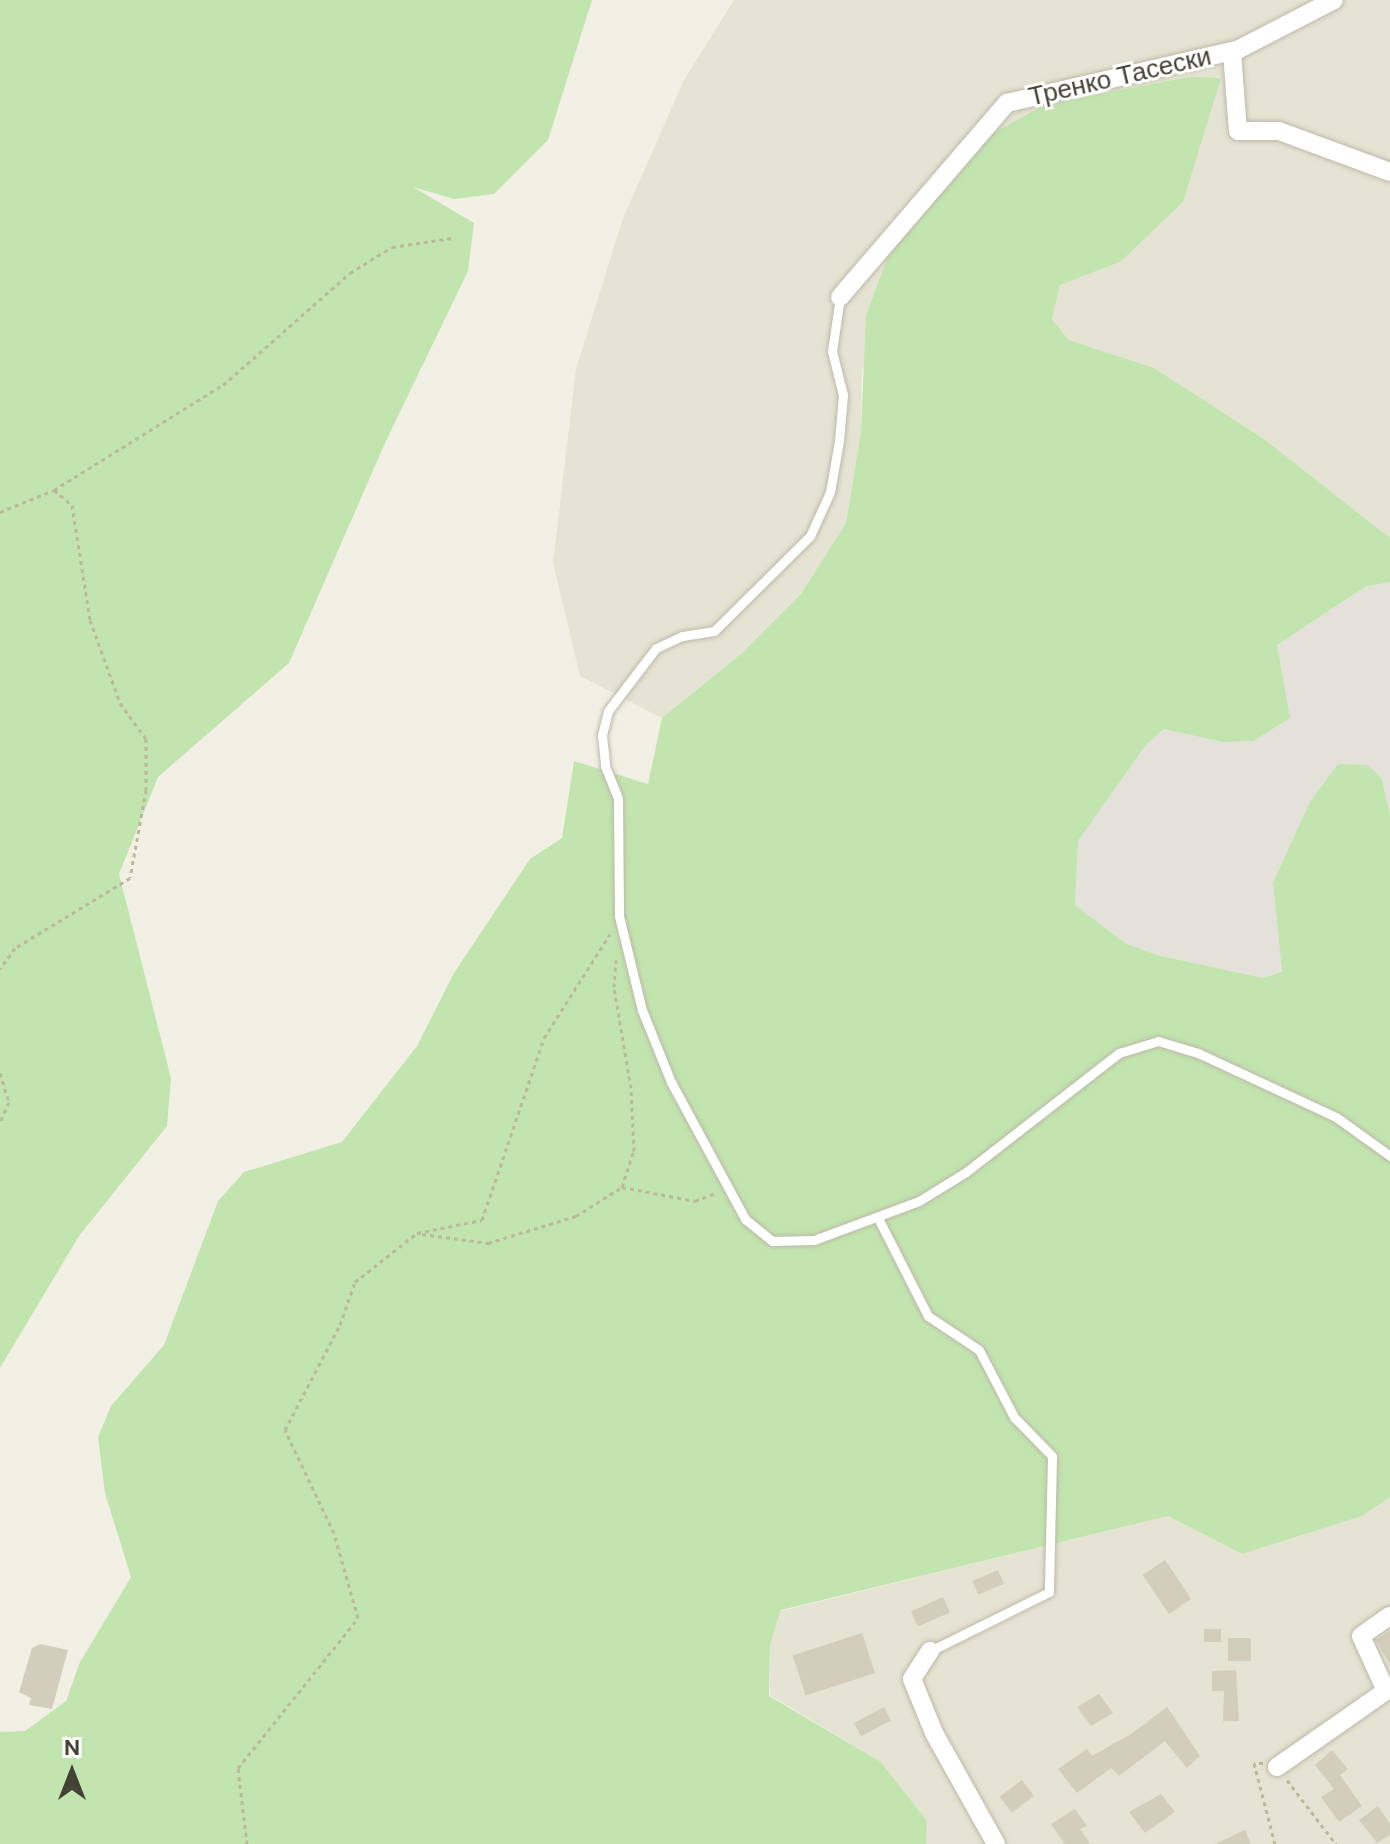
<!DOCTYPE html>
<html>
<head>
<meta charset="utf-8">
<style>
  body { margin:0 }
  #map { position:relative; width:1390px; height:1844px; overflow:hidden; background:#f2f0e5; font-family:"DM Sans",sans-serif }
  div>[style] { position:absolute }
  .residential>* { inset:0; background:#e5e3d3 }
  .industrial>* { inset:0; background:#e4e1da }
  .green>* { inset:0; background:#c2e5af }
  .building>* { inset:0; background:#d3cebb; transform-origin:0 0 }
  .path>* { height:3px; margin-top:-1.5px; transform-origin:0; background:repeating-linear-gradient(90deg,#beb89a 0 4px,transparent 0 8px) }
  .roads { filter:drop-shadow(0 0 2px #bdb9a8) drop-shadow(0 0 2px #bdb9a8) }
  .service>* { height:9px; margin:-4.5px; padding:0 4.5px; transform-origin:4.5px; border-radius:4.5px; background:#fff }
  .minor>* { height:18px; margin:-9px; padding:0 9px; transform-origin:9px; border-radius:9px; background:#fff }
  span { translate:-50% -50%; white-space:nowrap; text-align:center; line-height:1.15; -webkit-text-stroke:6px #fff; paint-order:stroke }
  .street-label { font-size:26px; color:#444135 }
  .north { position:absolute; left:32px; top:1732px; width:80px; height:80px; -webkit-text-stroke:6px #fff; paint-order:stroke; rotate:0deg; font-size:22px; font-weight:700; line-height:32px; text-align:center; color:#444135 }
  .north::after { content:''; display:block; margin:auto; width:28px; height:36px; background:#444135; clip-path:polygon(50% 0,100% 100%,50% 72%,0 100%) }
</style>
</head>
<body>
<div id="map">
  <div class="residential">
    <i style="clip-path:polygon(734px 0,1390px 0,1390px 538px,1264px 439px,1154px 368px,1069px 340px,1052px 318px,1060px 285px,1120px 262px,1221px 79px,1188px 77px,1044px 105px,995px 132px,862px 370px,861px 431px,846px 523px,801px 594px,742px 653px,662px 718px,580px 676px,553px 563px,576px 369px,623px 218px,684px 80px)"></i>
    <i style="clip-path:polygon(1390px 1497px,1390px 1844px,926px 1844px,927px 1821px,881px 1762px,770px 1695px,770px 1645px,781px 1611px,1168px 1516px,1242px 1554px,1362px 1516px)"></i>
  </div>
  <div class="industrial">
    <i style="clip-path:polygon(1390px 582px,1390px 815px,1382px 779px,1273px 883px,1282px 970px,1263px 978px,1157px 955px,1125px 943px,1075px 905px,1078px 841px,1146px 745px,1164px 729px,1222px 742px,1277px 645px,1365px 587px)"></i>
  </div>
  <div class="green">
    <i style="clip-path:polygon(0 0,592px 0,548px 140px,494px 194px,454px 199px,413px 187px,474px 223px,468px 271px,385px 443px,289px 663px,158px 777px,119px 874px,171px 1078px,167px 1126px,79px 1236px,0 1368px)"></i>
    <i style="clip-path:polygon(1188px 77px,1221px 78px,1183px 202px,1120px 262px,1060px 285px,1052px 319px,1069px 340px,1154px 368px,1264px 439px,1390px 538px,1390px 582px,1365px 587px,1277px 645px,1290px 718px,1253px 741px,1222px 742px,1164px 729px,1146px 745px,1078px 841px,1075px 905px,1125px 943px,1157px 955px,1263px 978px,1282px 971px,1273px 883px,1310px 802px,1338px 764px,1368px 765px,1382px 779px,1390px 815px,1390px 1497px,1362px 1516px,1242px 1554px,1168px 1516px,781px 1610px,770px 1645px,769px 1696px,881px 1762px,927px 1821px,926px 1844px,0 1844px,0 1732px,25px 1731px,66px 1701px,80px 1662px,131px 1577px,105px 1493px,98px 1437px,111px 1406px,164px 1345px,218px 1201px,244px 1172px,342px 1142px,417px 1046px,454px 973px,530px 859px,562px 838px,574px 761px,648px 784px,662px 718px,742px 653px,801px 594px,846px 523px,861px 431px,866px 316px,888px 256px,922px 213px,995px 132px,1044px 105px)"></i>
  </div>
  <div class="building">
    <i style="left:1165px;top:1560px;width:47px;height:27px;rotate:56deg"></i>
    <i style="left:998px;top:1570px;width:15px;height:28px;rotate:67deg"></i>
    <i style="left:943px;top:1597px;width:17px;height:35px;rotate:66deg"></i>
    <i style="left:1204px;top:1629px;width:17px;height:13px"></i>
    <i style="clip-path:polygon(1390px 1631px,1390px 1664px,1376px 1640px)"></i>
    <i style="left:862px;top:1633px;width:42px;height:73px;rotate:72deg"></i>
    <i style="left:1228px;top:1638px;width:23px;height:23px"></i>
    <i style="clip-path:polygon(40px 1644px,68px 1650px,52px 1709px,29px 1705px,31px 1698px,19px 1692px,32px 1648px)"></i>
    <i style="clip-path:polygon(1236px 1670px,1239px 1721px,1223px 1721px,1224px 1691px,1212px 1691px,1212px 1671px)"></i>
    <i style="clip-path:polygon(1099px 1694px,1113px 1713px,1091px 1726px,1077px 1707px)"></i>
    <i style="left:884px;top:1707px;width:15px;height:34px;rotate:62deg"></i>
    <i style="clip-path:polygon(1167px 1707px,1200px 1756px,1187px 1768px,1165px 1741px,1119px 1776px,1111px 1768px,1077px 1793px,1058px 1769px,1087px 1749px,1092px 1756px,1131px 1734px)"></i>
    <i style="clip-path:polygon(1332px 1750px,1348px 1769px,1340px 1775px,1362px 1806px,1339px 1822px,1321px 1797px,1334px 1789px,1315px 1765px)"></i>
    <i style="left:1022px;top:1780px;width:20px;height:28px;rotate:53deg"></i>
    <i style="clip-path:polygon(1161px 1794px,1175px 1812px,1145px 1833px,1129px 1812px)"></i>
    <i style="clip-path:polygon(1378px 1806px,1390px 1824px,1390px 1835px,1377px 1843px,1359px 1820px)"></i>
    <i style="clip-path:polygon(1075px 1809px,1087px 1826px,1080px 1829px,1090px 1844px,1065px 1844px,1051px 1824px)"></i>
    <i style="clip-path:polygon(1245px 1830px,1251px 1844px,1215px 1844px)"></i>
  </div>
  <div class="path">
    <i style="left:54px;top:490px;width:199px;rotate:-31.9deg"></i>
    <i style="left:223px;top:385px;width:169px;rotate:-41.4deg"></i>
    <i style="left:350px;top:273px;width:49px;rotate:-31.8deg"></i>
    <i style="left:392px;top:247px;width:61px;rotate:-8.5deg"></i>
    <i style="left:0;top:512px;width:58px;rotate:-22.2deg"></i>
    <i style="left:54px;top:490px;width:23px;rotate:40deg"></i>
    <i style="left:72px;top:505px;width:116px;rotate:81.1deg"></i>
    <i style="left:90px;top:620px;width:88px;rotate:70.1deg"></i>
    <i style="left:120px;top:703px;width:44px;rotate:54.2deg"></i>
    <i style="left:146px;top:739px;width:51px;rotate:90deg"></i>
    <i style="left:146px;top:790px;width:89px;rotate:100.3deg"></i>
    <i style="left:130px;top:878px;width:135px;rotate:148.7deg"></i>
    <i style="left:15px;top:948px;width:26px;rotate:126deg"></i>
    <i style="left:0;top:1073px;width:30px;rotate:73deg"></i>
    <i style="left:9px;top:1102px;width:22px;rotate:114deg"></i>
    <i style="left:622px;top:1187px;width:74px;rotate:10.9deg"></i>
    <i style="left:695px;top:1201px;width:22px;rotate:-21deg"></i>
    <i style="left:422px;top:1234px;width:67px;rotate:7.8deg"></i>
    <i style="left:488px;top:1243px;width:92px;rotate:-17.1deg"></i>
    <i style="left:576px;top:1216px;width:54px;rotate:-32.2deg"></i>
    <i style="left:622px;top:1187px;width:38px;rotate:-72deg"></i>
    <i style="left:634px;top:1151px;width:63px;rotate:-92.7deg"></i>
    <i style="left:631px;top:1088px;width:102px;rotate:-99.6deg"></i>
    <i style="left:614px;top:987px;width:28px;rotate:-86deg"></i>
    <i style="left:1263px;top:1763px;width:9px;rotate:180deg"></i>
    <i style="left:1254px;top:1763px;width:84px;rotate:75.5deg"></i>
    <i style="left:1287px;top:1780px;width:81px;rotate:52.6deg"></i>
    <i style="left:247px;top:1844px;width:77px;rotate:-96.8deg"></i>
    <i style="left:238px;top:1768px;width:192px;rotate:-51.3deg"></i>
    <i style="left:358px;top:1618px;width:88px;rotate:-105.8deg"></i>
    <i style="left:334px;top:1533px;width:114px;rotate:-115.4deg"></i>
    <i style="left:285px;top:1430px;width:119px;rotate:-62.4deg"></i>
    <i style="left:340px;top:1325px;width:46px;rotate:-70.8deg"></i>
    <i style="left:355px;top:1282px;width:79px;rotate:-38.3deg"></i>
    <i style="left:417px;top:1233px;width:66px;rotate:-11.3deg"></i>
    <i style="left:482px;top:1220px;width:192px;rotate:-71.2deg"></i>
    <i style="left:544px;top:1038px;width:123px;rotate:-57.6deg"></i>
  </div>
  <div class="roads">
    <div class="service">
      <i style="left:840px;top:297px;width:55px;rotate:98.4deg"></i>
      <i style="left:832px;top:351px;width:45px;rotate:76deg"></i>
      <i style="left:843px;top:395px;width:46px;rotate:95deg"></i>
      <i style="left:839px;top:441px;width:52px;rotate:100deg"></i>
      <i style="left:830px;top:492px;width:48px;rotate:114.4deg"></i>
      <i style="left:810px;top:536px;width:135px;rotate:135.3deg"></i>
      <i style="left:714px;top:631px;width:32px;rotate:171deg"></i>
      <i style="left:682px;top:636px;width:29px;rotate:155deg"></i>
      <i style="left:656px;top:648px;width:79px;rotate:127.3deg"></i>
      <i style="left:608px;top:711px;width:25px;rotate:104deg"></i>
      <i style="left:602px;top:735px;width:31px;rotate:84deg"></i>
      <i style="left:605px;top:766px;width:35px;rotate:68deg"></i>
      <i style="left:618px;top:799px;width:117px;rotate:89.5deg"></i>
      <i style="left:619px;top:916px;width:97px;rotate:76.3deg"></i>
      <i style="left:642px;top:1010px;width:78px;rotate:68.1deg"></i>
      <i style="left:671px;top:1082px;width:156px;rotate:61.6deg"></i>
      <i style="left:745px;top:1219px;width:35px;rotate:39deg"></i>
      <i style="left:772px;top:1241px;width:42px;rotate:-1.4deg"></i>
      <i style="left:814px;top:1240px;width:112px;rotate:-20.4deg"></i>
      <i style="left:919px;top:1201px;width:55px;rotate:-31.7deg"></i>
      <i style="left:966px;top:1172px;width:194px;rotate:-37.9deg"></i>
      <i style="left:1119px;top:1053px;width:41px;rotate:-17.1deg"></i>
      <i style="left:1158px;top:1041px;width:42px;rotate:16.7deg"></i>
      <i style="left:1198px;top:1053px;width:152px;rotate:24.9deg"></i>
      <i style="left:1336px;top:1117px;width:67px;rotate:35.8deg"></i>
      <i style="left:878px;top:1218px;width:110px;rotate:63deg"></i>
      <i style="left:928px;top:1316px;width:61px;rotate:33.7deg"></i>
      <i style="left:979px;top:1350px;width:76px;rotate:62.4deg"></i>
      <i style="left:1014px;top:1417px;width:54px;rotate:45.7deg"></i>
      <i style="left:1052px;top:1456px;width:136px;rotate:91.3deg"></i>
      <i style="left:1049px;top:1592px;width:133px;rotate:153.6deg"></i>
    </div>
    <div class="minor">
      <i style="left:1232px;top:52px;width:79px;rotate:85.7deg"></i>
      <i style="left:1238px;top:131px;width:41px"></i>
      <i style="left:1279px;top:131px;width:118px;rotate:20.3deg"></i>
      <i style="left:840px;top:297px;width:256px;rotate:-49.3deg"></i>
      <i style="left:1007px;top:103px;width:236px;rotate:-13deg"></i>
      <i style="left:1237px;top:50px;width:109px;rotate:-27.3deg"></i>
      <i style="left:930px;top:1651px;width:33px;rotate:123deg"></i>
      <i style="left:912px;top:1679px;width:58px;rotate:67.8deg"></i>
      <i style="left:934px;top:1733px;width:127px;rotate:60.8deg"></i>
      <i style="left:1277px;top:1767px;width:133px;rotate:-34.9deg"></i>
      <i style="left:1386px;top:1691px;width:60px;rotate:-114.4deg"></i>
      <i style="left:1361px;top:1636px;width:35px;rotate:-35deg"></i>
    </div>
  </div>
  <div class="street-label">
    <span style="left:1120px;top:77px;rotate:-13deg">Тренко Тасески</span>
  </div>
  <div class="north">N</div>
</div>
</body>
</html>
